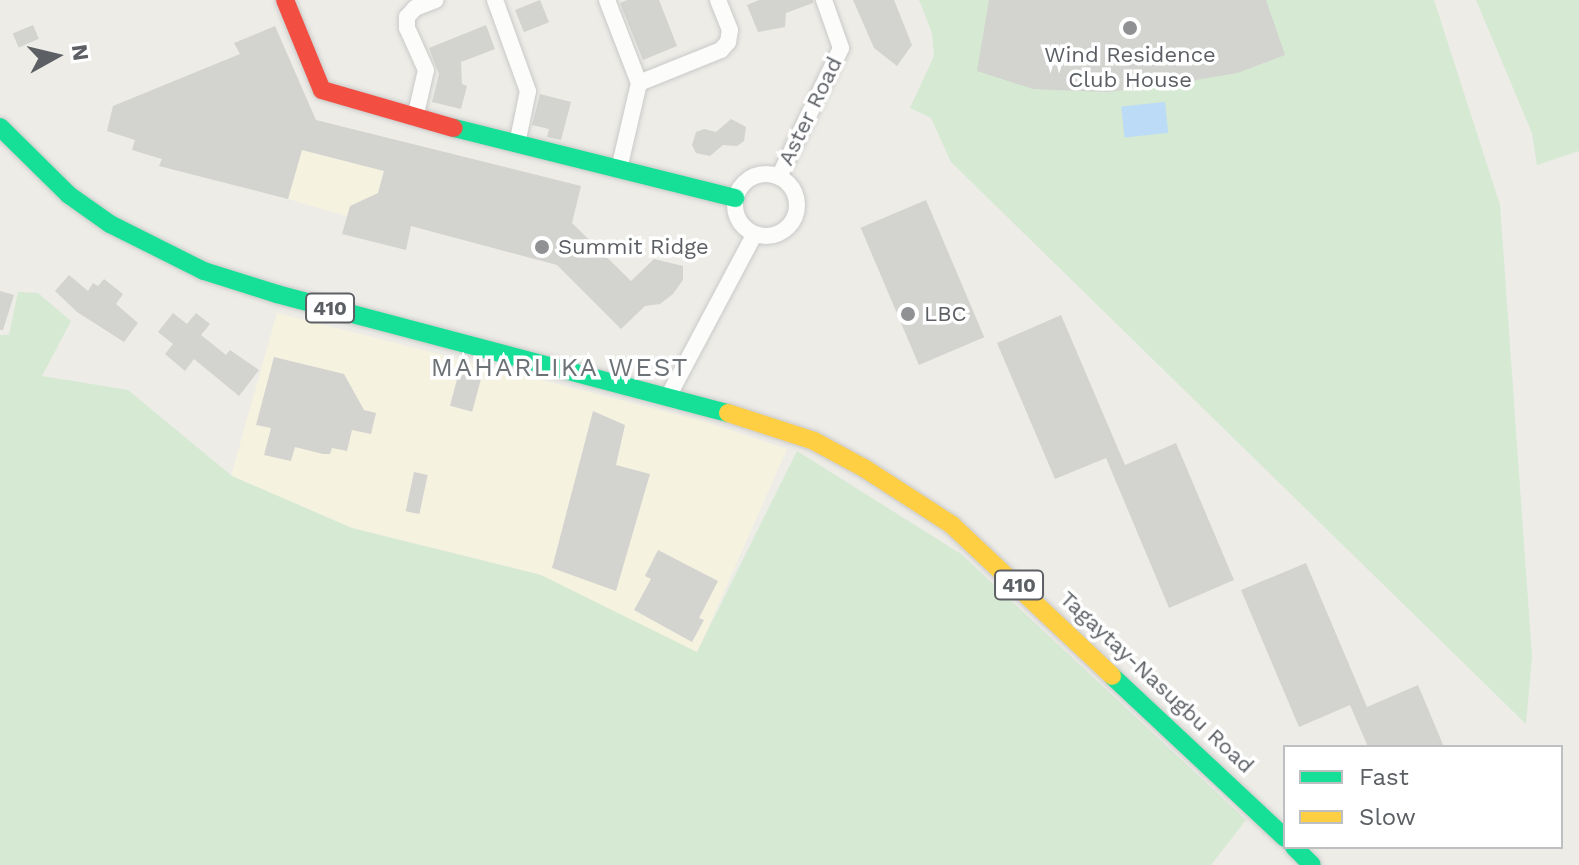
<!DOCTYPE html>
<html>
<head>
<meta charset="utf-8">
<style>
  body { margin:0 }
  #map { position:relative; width:1579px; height:865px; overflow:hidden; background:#edece7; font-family:"Work Sans",sans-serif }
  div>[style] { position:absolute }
  .commercial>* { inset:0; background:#f6f2e0 }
  .green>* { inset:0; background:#d5e9d3 }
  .water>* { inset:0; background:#bbdbf7; transform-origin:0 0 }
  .building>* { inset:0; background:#d3d3d0; transform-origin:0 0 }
  .roads { filter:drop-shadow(0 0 2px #c9c9c9) drop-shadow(0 0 2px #c9c9c9) }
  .street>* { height:16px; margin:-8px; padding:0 8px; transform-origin:8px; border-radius:8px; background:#fcfcfb }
  .street>.ring { margin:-8px; padding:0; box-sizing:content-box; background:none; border:16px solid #fcfcfb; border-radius:50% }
  .fast>* { height:18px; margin:-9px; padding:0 9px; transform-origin:9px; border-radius:9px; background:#16e098 }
  .slow>* { height:18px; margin:-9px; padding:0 9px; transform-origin:9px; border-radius:9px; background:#ffcf43 }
  .jam>* { height:18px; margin:-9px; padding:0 9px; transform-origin:9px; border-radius:9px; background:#f24e42 }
  .dots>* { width:22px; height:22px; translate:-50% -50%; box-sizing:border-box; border:4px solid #fff; border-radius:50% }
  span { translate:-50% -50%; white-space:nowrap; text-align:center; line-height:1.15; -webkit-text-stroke:7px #fff; paint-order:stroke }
  .shield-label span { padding:2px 6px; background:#fff; border:2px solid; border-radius:6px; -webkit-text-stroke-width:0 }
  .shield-label { font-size:20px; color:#5c6065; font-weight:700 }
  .poi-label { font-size:22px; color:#5c6065 }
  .left { translate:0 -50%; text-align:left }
  .street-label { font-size:22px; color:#5c6065 }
  .quarter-label { font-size:26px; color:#6d7277; letter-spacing:2px }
  .legend { position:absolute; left:1283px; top:745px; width:280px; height:104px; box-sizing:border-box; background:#fff; border:2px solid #bebfc1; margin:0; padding:10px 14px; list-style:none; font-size:24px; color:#5c6065 }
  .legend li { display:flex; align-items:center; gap:16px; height:40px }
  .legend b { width:40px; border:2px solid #bebfc1 }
  .north { position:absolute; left:16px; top:16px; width:80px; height:80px; -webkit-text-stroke:6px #fff; paint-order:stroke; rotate:82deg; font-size:22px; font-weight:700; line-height:32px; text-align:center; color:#5c6065 }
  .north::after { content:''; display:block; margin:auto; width:28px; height:36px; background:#5c6065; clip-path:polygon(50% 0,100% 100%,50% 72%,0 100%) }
</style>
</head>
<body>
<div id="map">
  <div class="commercial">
    <i style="clip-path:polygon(302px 150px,384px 171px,378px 193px,347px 216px,288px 199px)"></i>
    <i style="clip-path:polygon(277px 313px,700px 420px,787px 449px,697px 653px,541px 575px,352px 528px,231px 476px)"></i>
  </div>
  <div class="green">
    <i style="clip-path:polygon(919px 0,1434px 0,1500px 205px,1532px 656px,1526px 724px,951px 162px,931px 118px,910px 108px,934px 56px,932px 33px)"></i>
    <i style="clip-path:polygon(1476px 0,1579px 0,1579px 151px,1537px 165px,1532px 133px)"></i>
    <i style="clip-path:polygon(18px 292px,38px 293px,71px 321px,42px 376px,128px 390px,232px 476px,352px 528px,541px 575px,697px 652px,797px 451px,961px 554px,1246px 820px,1211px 865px,0 865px,0 335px,9px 335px)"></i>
  </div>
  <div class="water">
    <i style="left:1165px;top:102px;width:31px;height:44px;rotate:84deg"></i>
  </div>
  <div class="building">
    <i style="left:540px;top:0;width:24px;height:27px;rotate:68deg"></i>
    <i style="clip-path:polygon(627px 0,659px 0,677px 46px,643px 60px,620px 3px)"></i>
    <i style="clip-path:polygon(759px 0,813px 0,813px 3px,786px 13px,785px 27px,758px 32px,747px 5px)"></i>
    <i style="clip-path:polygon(853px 0,894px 0,912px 45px,897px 66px,874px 48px)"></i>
    <i style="clip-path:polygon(989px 0,1266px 0,1285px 55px,1237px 73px,1166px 85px,1107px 92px,1033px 89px,977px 71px)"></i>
    <i style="left:33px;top:25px;width:15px;height:22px;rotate:67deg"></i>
    <i style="clip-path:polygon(486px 25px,495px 49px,461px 62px,462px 84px,467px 86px,461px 109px,432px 102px,439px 74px,429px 48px)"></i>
    <i style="clip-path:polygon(275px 26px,316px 120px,581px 186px,572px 223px,631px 281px,654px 259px,683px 266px,683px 280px,673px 294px,660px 304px,645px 306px,621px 329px,557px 265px,411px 226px,406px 250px,342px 234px,350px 206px,378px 193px,384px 171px,302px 150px,288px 199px,159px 166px,162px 159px,132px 150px,135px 140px,107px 131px,113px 106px,240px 54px,234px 43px)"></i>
    <i style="clip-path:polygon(540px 94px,571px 102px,561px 140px,547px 137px,549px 129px,532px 125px)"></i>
    <i style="clip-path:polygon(731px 119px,746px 127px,744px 141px,737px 146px,723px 145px,710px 156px,696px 153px,692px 145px,696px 132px,704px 129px,716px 132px)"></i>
    <i style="left:926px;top:200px;width:149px;height:71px;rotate:67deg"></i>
    <i style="clip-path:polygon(69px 275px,88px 291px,93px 283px,98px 286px,104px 279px,123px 294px,116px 304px,138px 323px,124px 342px,77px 312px,55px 291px)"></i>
    <i style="clip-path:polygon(0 291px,14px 295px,3px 330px,0 330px)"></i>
    <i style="clip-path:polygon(173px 313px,187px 324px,196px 313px,210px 324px,201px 335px,226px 355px,230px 350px,259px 370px,239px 396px,194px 359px,185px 371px,165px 354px,173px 344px,158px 332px)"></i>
    <i style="clip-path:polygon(1061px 315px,1125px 465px,1176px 443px,1234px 580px,1169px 608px,1106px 458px,1055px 479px,997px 343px)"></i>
    <i style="clip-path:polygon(274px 357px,344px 374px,364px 410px,376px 413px,371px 434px,352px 430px,347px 451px,332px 448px,330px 454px,323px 454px,295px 447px,291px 461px,264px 455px,271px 428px,256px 425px)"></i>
    <i style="left:459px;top:372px;width:23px;height:35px;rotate:15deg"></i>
    <i style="clip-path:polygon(593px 411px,625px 425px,616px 465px,650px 474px,616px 591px,552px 568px)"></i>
    <i style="left:414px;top:472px;width:14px;height:40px;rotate:12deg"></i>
    <i style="clip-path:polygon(658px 550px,718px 581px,699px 618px,704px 620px,692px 642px,634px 610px,651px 579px,645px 576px)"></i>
    <i style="clip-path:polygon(1306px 563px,1367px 707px,1418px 685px,1444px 747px,1368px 747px,1350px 705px,1299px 727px,1241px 590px)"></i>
  </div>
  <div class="roads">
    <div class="street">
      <i style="left:495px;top:0;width:97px;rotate:70.1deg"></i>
      <i style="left:528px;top:91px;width:54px;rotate:101.7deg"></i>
      <i style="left:607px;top:0;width:89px;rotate:68.9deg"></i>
      <i style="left:639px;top:83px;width:88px;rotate:-21.9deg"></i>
      <i style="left:721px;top:50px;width:11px;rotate:-49deg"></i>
      <i style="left:728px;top:42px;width:12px;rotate:-81deg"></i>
      <i style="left:730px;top:30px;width:32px;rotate:-112deg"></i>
      <i style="left:415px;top:118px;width:49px;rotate:-77.1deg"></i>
      <i style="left:426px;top:70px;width:46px;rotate:-114.3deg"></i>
      <i style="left:407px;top:28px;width:11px;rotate:-90deg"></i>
      <i style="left:407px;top:17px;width:12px;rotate:-48deg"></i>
      <i style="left:415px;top:8px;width:22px;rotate:-21deg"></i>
      <i style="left:619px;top:169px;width:88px;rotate:-76.9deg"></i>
      <i class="ring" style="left:735px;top:174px;width:46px;height:46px"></i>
      <i style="left:779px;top:177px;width:143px;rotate:-64.3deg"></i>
      <i style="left:841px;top:48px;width:51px;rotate:-109.5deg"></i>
      <i style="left:668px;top:397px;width:183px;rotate:-62deg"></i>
    </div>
    <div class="fast">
      <i style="left:0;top:127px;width:97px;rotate:44.6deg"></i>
      <i style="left:69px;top:195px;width:50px;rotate:35.3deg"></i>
      <i style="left:110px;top:224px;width:105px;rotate:26.6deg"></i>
      <i style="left:204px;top:271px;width:77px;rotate:17.5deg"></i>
      <i style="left:277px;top:294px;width:466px;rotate:14.8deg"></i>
      <i style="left:454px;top:128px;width:290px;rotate:14deg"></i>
      <i style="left:1112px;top:676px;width:237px;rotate:43.1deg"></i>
      <i style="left:1294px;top:847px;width:25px;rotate:45deg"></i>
    </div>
    <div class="slow">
      <i style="left:728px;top:413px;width:90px;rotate:18deg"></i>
      <i style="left:814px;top:441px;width:57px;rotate:28.4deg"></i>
      <i style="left:864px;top:468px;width:105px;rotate:32.9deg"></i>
      <i style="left:952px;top:525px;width:220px;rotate:43.3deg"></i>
    </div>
    <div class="jam">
      <i style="left:285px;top:0;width:97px;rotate:67.7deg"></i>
      <i style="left:322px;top:90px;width:137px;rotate:16.1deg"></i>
    </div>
  </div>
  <div class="dots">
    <i style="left:1130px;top:28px;background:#8f9192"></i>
    <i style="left:542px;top:247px;background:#8f9192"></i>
    <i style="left:908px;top:314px;background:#8f9192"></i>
  </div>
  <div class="shield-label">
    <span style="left:330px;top:308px">410</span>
    <span style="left:1019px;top:585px">410</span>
  </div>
  <div class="poi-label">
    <span style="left:1130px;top:67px">Wind Residence<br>Club House</span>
    <span class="left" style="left:558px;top:247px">Summit Ridge</span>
    <span class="left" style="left:924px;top:314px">LBC</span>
  </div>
  <div class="street-label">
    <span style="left:810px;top:111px;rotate:-64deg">Aster Road</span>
    <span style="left:1157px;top:682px;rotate:43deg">Tagaytay-Nasugbu Road</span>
  </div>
  <div class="quarter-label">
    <span style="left:560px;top:368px">MAHARLIKA WEST</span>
  </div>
  <ul class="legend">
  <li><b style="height:10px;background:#16e098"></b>Fast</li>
  <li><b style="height:10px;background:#ffcf43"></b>Slow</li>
  </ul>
  <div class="north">N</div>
</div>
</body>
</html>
